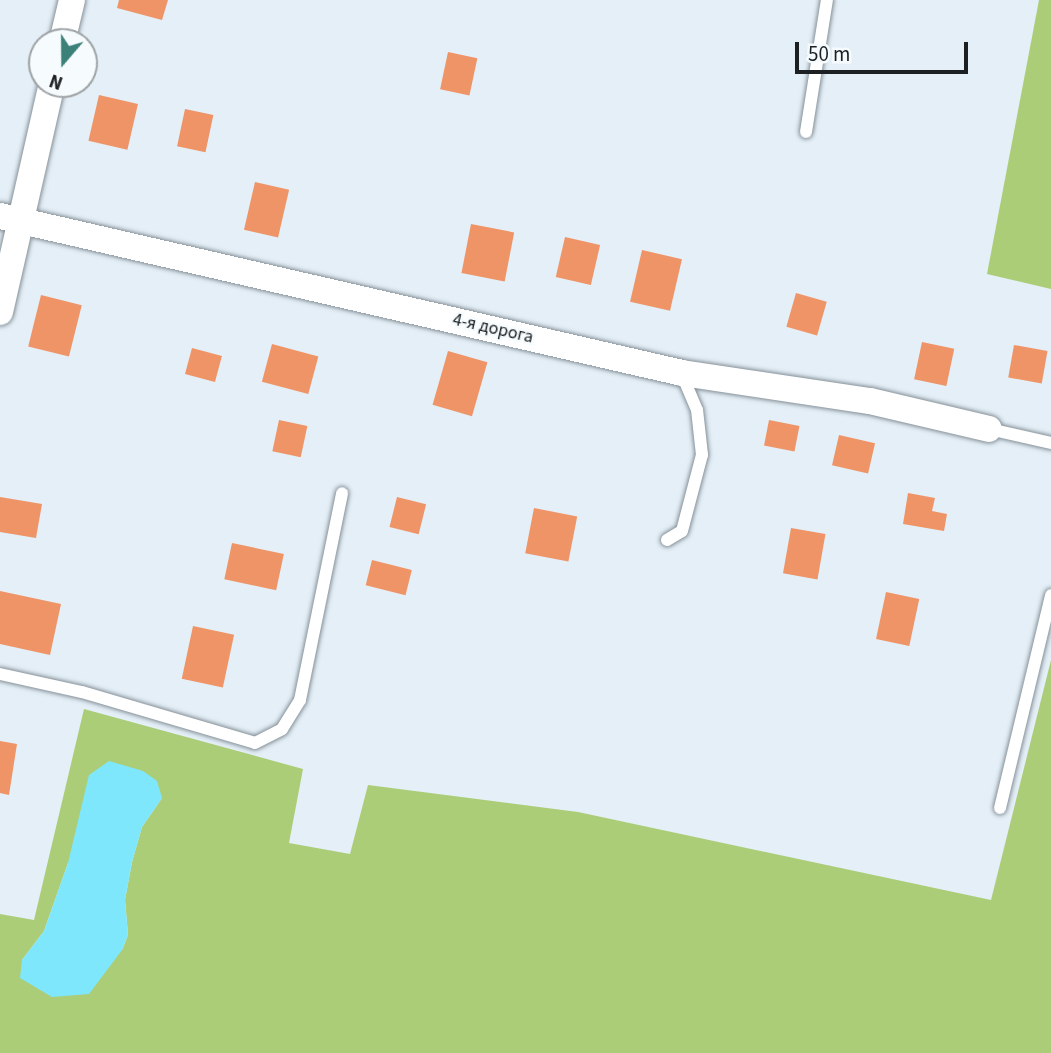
<!DOCTYPE html>
<html>
<head>
<meta charset="utf-8">
<style>
  body { margin:0 }
  #map { position:relative; width:1051px; height:1053px; overflow:hidden; background:#e4eff7; font-family:"Source Sans 3",sans-serif }
  div>[style] { position:absolute }
  .green>* { inset:0; background:#accd78 }
  .water>* { inset:0; background:#7fe7fb }
  .building>* { inset:0; background:#ef9467; transform-origin:0 0 }
  .roads { filter:drop-shadow(0 0 2px #869098) drop-shadow(0 0 2px #869098) }
  .service>* { height:12px; margin:-6px; padding:0 6px; transform-origin:6px; border-radius:6px; background:#fff }
  .minor>* { height:26px; margin:-13px; padding:0 13px; transform-origin:13px; border-radius:13px; background:#fff }
  span { translate:-50% -50%; white-space:nowrap; text-align:center; line-height:1.15; -webkit-text-stroke:5px #f6fbfe; paint-order:stroke }
  .street-label { font-size:18px; color:#1c2023 }
  .north { position:absolute; left:28px; top:28px; width:70px; height:70px; box-sizing:border-box; background:#f6fbfe; border:2px solid #9fa3a6; border-radius:50%; rotate:200deg; font-size:19px; font-weight:700; line-height:28px; text-align:center; color:#1c2023 }
  .north::after { content:''; display:block; margin:auto; width:24px; height:32px; background:#3b8179; clip-path:polygon(50% 0,100% 100%,50% 72%,0 100%) }
  .scale { position:absolute; left:795px; top:42px; width:173px; height:32px; box-sizing:border-box; border:4px solid #1c2023; border-top:0; padding-left:9px; font-size:21px; line-height:24px; white-space:nowrap; color:#1c2023; -webkit-text-stroke:5px #f6fbfe; paint-order:stroke }
</style>
</head>
<body>
<div id="map">
  <div class="green">
    <i style="clip-path:polygon(1039px 0,1051px 0,1051px 289px,987px 274px)"></i>
    <i style="clip-path:polygon(evenodd,1051px 660px,1051px 1053px,0 1053px,0 914px,34px 920px,84px 709px,303px 769px,289px 843px,350px 854px,368px 785px,578px 812px,991px 900px,1051px 660px,162px 798px,142px 827px,132px 862px,125px 900px,128px 935px,122px 950px,22px 960px,44px 931px,68px 863px,162px 798px)"></i>
  </div>
  <div class="water">
    <i style="clip-path:polygon(109px 761px,143px 771px,157px 781px,162px 798px,142px 827px,132px 862px,125px 900px,128px 935px,122px 950px,89px 994px,52px 997px,20px 978px,22px 960px,44px 931px,68px 863px,89px 775px)"></i>
  </div>
  <div class="building">
    <i style="clip-path:polygon(119px 0,168px 0,162px 20px,117px 8px)"></i>
    <i style="left:448px;top:52px;width:30px;height:38px;rotate:12deg"></i>
    <i style="left:99px;top:95px;width:40px;height:47px;rotate:13deg"></i>
    <i style="left:185px;top:109px;width:29px;height:38px;rotate:12deg"></i>
    <i style="left:255px;top:182px;width:35px;height:49px;rotate:13deg"></i>
    <i style="left:471px;top:224px;width:44px;height:50px;rotate:11deg"></i>
    <i style="left:565px;top:237px;width:36px;height:41px;rotate:13deg"></i>
    <i style="left:642px;top:250px;width:41px;height:53px;rotate:13deg"></i>
    <i style="left:796px;top:293px;width:32px;height:35px;rotate:16deg"></i>
    <i style="left:41px;top:295px;width:42px;height:53px;rotate:14deg"></i>
    <i style="left:922px;top:342px;width:33px;height:38px;rotate:12deg"></i>
    <i style="left:272px;top:344px;width:48px;height:39px;rotate:15deg"></i>
    <i style="left:1014px;top:345px;width:34px;height:33px;rotate:10deg"></i>
    <i style="left:192px;top:348px;width:31px;height:27px;rotate:15deg"></i>
    <i style="left:448px;top:351px;width:41px;height:56px;rotate:16deg"></i>
    <i style="left:279px;top:420px;width:29px;height:32px;rotate:12deg"></i>
    <i style="left:769px;top:420px;width:31px;height:26px;rotate:11deg"></i>
    <i style="left:839px;top:435px;width:37px;height:31px;rotate:13deg"></i>
    <i style="clip-path:polygon(908px 493px,935px 498px,932px 511px,947px 514px,944px 531px,903px 524px)"></i>
    <i style="clip-path:polygon(0 497px,42px 504px,36px 538px,0 532px)"></i>
    <i style="left:397px;top:497px;width:30px;height:31px;rotate:14deg"></i>
    <i style="left:534px;top:508px;width:44px;height:46px;rotate:11deg"></i>
    <i style="left:791px;top:528px;width:35px;height:46px;rotate:10deg"></i>
    <i style="left:232px;top:543px;width:53px;height:37px;rotate:12deg"></i>
    <i style="left:372px;top:560px;width:41px;height:26px;rotate:14deg"></i>
    <i style="clip-path:polygon(0 591px,61px 604px,50px 655px,0 644px)"></i>
    <i style="left:886px;top:592px;width:34px;height:48px;rotate:12deg"></i>
    <i style="left:193px;top:626px;width:42px;height:54px;rotate:12deg"></i>
    <i style="clip-path:polygon(0 741px,17px 744px,9px 795px,0 793px)"></i>
  </div>
  <div class="roads">
    <div class="service">
      <i style="left:806px;top:132px;width:134px;rotate:-81deg"></i>
      <i style="left:989px;top:429px;width:64px;rotate:12.7deg"></i>
      <i style="left:667px;top:540px;width:17px;rotate:-31deg"></i>
      <i style="left:682px;top:531px;width:79px;rotate:-75.3deg"></i>
      <i style="left:702px;top:455px;width:45px;rotate:-96.3deg"></i>
      <i style="left:697px;top:410px;width:39px;rotate:-113deg"></i>
      <i style="left:0;top:674px;width:84px;rotate:12.4deg"></i>
      <i style="left:82px;top:692px;width:180px;rotate:16.4deg"></i>
      <i style="left:255px;top:743px;width:30px;rotate:-27deg"></i>
      <i style="left:282px;top:729px;width:34px;rotate:-58deg"></i>
      <i style="left:300px;top:700px;width:211px;rotate:-78.5deg"></i>
      <i style="left:1000px;top:808px;width:219px;rotate:-76.5deg"></i>
    </div>
    <div class="minor">
      <i style="left:62px;top:42px;width:43px;rotate:-76.6deg"></i>
      <i style="left:0;top:216px;width:700px;rotate:12.96deg"></i>
      <i style="left:682px;top:373px;width:190px;rotate:8.5deg"></i>
      <i style="left:870px;top:401px;width:122px;rotate:13.2deg"></i>
      <i style="left:0;top:312px;width:234px;rotate:-77.2deg"></i>
    </div>
  </div>
  <div class="street-label">
    <span style="left:493px;top:329px;rotate:13deg">4-я дорога</span>
  </div>
  <div class="north">N</div>
  <div class="scale">50 m</div>
</div>
</body>
</html>
